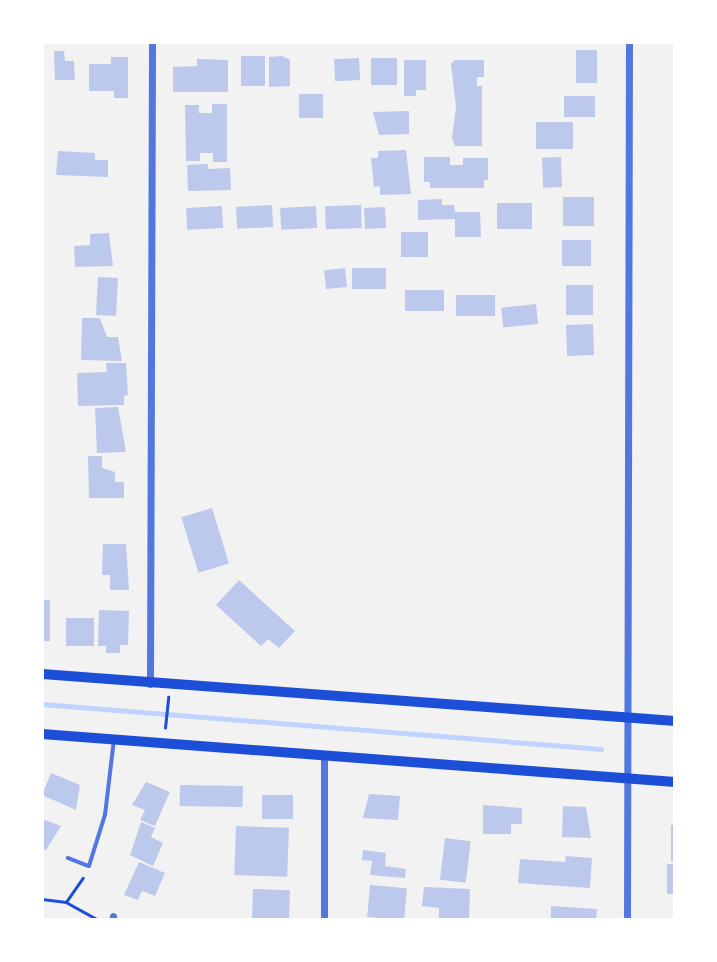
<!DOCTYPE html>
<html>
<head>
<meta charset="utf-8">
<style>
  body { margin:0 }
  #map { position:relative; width:717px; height:962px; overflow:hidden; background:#f2f2f2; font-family:Overpass,sans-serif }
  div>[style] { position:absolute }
  .stream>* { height:5px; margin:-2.5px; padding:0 2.5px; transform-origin:2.5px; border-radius:2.5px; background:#bfd3fe }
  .building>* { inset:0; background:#bdc9ec; transform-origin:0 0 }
  .path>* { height:2.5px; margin:-1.25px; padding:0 1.25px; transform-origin:1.25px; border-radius:1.25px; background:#1d4ed8 }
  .service>* { height:3.5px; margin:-1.75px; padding:0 1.75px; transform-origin:1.75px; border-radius:1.75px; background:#5277de }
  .minor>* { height:7px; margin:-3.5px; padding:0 3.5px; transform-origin:3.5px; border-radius:3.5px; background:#5277de }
  .secondary>* { height:10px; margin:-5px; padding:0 5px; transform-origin:5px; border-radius:5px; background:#1d4ed8 }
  span { translate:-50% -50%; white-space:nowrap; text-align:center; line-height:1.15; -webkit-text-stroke:5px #fff; paint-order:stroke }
  .frame { position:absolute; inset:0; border:44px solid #fff; pointer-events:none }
</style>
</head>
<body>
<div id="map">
  <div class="stream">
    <i style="left:42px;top:704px;width:561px;rotate:4.6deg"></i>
  </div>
  <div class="building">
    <i style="left:576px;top:50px;width:21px;height:33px"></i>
    <i style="clip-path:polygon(54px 51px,64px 51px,65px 61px,74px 61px,75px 80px,55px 80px)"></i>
    <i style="left:241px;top:56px;width:24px;height:30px"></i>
    <i style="clip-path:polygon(282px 56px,290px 60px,290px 86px,269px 87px,269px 57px)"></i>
    <i style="clip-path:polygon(111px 57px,128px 57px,128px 98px,114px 98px,114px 91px,89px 91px,89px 64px,111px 64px)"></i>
    <i style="left:359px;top:58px;width:22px;height:25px;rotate:87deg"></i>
    <i style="left:371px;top:58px;width:26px;height:27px"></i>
    <i style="clip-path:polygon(197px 59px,228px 60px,228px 92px,173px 92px,173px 67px,197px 66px)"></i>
    <i style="clip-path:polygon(404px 60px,426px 60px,426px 90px,416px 90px,416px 96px,404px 96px)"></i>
    <i style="clip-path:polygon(455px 60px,484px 60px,484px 77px,477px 77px,477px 86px,482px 86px,482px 146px,455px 146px,452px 138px,456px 107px,451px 64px)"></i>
    <i style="left:299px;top:94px;width:24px;height:24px"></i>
    <i style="left:595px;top:96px;width:21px;height:31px;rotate:90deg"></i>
    <i style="clip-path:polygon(212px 104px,227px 104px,227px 162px,213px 162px,213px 153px,200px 153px,200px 161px,186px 161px,185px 105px,199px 105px,199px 113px,212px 113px)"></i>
    <i style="clip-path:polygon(409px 111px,409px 134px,379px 135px,373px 112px)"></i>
    <i style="left:536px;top:122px;width:37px;height:27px"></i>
    <i style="clip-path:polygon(406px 150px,411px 194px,380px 195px,380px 186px,374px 187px,371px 158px,378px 158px,378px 151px)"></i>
    <i style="clip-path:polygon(58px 151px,95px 153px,95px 160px,108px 160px,108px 177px,56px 175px)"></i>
    <i style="clip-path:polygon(424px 157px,450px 157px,450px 165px,463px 165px,463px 158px,488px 158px,488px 180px,484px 180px,484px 188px,430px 188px,430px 182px,424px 182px)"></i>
    <i style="left:561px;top:157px;width:30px;height:19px;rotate:88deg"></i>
    <i style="clip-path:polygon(208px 164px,208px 169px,230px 168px,231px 190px,188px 191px,187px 165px)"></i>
    <i style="left:563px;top:197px;width:31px;height:29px"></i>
    <i style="clip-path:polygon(442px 199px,442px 205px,454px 205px,455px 212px,480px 212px,481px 237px,455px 237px,455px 219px,418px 220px,418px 200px)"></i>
    <i style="left:497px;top:203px;width:35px;height:26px"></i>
    <i style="left:272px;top:205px;width:22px;height:36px;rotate:87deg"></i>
    <i style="left:361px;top:205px;width:23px;height:36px;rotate:88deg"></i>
    <i style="left:222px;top:206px;width:22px;height:36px;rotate:87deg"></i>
    <i style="left:316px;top:206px;width:22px;height:36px;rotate:87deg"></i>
    <i style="left:385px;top:207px;width:21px;height:21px;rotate:87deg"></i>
    <i style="left:401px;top:232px;width:27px;height:25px"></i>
    <i style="clip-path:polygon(109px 233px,113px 266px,75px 267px,74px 246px,90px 245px,90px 234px)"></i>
    <i style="left:562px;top:240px;width:29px;height:26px"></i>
    <i style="left:345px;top:268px;width:19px;height:21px;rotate:84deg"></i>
    <i style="left:386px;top:268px;width:21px;height:34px;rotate:90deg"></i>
    <i style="left:98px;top:277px;width:20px;height:38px;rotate:3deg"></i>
    <i style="left:566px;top:285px;width:27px;height:30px"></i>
    <i style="left:405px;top:290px;width:39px;height:21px"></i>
    <i style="left:495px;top:295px;width:21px;height:39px;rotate:90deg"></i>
    <i style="left:536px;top:304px;width:20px;height:35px;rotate:84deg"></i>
    <i style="clip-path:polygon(82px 318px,100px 318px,107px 337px,118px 337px,122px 361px,81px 360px)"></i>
    <i style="left:593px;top:324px;width:31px;height:27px;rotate:88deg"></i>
    <i style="clip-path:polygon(106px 363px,126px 363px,128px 395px,124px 396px,124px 405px,78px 406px,77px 373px,107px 372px)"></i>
    <i style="clip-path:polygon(118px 407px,126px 452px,97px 453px,95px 408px)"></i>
    <i style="clip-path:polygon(88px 456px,102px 456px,102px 468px,115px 472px,115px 482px,124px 482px,124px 498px,89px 498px)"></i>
    <i style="left:212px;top:508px;width:58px;height:32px;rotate:73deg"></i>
    <i style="clip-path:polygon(103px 544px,126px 544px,129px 590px,110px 590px,110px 575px,102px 575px)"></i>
    <i style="clip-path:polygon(239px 580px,295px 631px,279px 648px,268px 639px,261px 646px,216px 605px)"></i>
    <i style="left:42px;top:600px;width:8px;height:41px"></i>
    <i style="clip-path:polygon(99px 610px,129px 611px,128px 645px,120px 645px,120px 653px,106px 653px,106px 646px,98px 646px)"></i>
    <i style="left:66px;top:618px;width:28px;height:28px"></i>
    <i style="clip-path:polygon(51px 773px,80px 785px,76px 810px,42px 795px)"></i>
    <i style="clip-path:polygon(146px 782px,170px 792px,155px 826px,140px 820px,145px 810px,132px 805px)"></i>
    <i style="left:180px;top:785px;width:63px;height:21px;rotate:1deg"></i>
    <i style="clip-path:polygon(369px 794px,400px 796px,398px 820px,363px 818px)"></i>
    <i style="left:262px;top:795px;width:31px;height:24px"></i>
    <i style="clip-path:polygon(483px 805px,522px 808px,522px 824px,511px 824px,511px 834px,483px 834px)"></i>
    <i style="clip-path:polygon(563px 806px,586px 807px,591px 838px,562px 837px)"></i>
    <i style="clip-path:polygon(42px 819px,61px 826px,46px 850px,42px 849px)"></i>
    <i style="clip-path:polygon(141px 822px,155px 828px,151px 837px,163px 843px,153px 866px,130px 855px)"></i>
    <i style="left:671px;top:825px;width:4px;height:36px"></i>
    <i style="left:236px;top:826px;width:53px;height:49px;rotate:2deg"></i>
    <i style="left:445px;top:838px;width:26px;height:42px;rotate:7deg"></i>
    <i style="clip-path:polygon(363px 850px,386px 853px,385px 866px,406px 869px,405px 878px,370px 875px,372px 861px,362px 860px)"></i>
    <i style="clip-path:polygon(566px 856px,592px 858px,590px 888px,518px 883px,520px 859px,565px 862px)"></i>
    <i style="clip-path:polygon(139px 862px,165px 873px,155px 896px,142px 891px,138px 900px,124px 895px)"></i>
    <i style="left:667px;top:864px;width:8px;height:30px"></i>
    <i style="left:370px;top:885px;width:37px;height:32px;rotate:5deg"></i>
    <i style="clip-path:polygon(424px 887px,470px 889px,469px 920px,439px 920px,439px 908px,422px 906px)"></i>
    <i style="left:253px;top:889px;width:37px;height:29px;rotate:2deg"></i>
    <i style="clip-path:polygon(551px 906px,597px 909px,596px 920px,551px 920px)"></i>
  </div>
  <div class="path">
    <i style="left:165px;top:728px;width:31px;rotate:-84deg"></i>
    <i style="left:42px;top:899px;width:24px;rotate:7deg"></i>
    <i style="left:66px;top:902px;width:37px;rotate:29deg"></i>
    <i style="left:66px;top:902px;width:29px;rotate:-55deg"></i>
  </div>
  <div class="service">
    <i style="left:68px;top:858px;width:22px;rotate:21deg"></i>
    <i style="left:89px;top:866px;width:53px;rotate:-72.6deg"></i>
    <i style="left:105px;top:815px;width:76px;rotate:-83.2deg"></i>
  </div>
  <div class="minor">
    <i style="left:150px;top:684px;width:642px;rotate:-89.82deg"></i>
    <i style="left:324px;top:758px;width:162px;rotate:90deg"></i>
    <i style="left:112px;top:920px;width:4px;rotate:-76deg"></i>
    <i style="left:627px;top:920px;width:878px;rotate:-89.87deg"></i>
  </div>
  <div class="secondary">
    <i style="left:42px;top:674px;width:635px;rotate:4.25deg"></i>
    <i style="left:42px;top:734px;width:635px;rotate:4.34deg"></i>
  </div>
  <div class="frame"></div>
</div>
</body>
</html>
